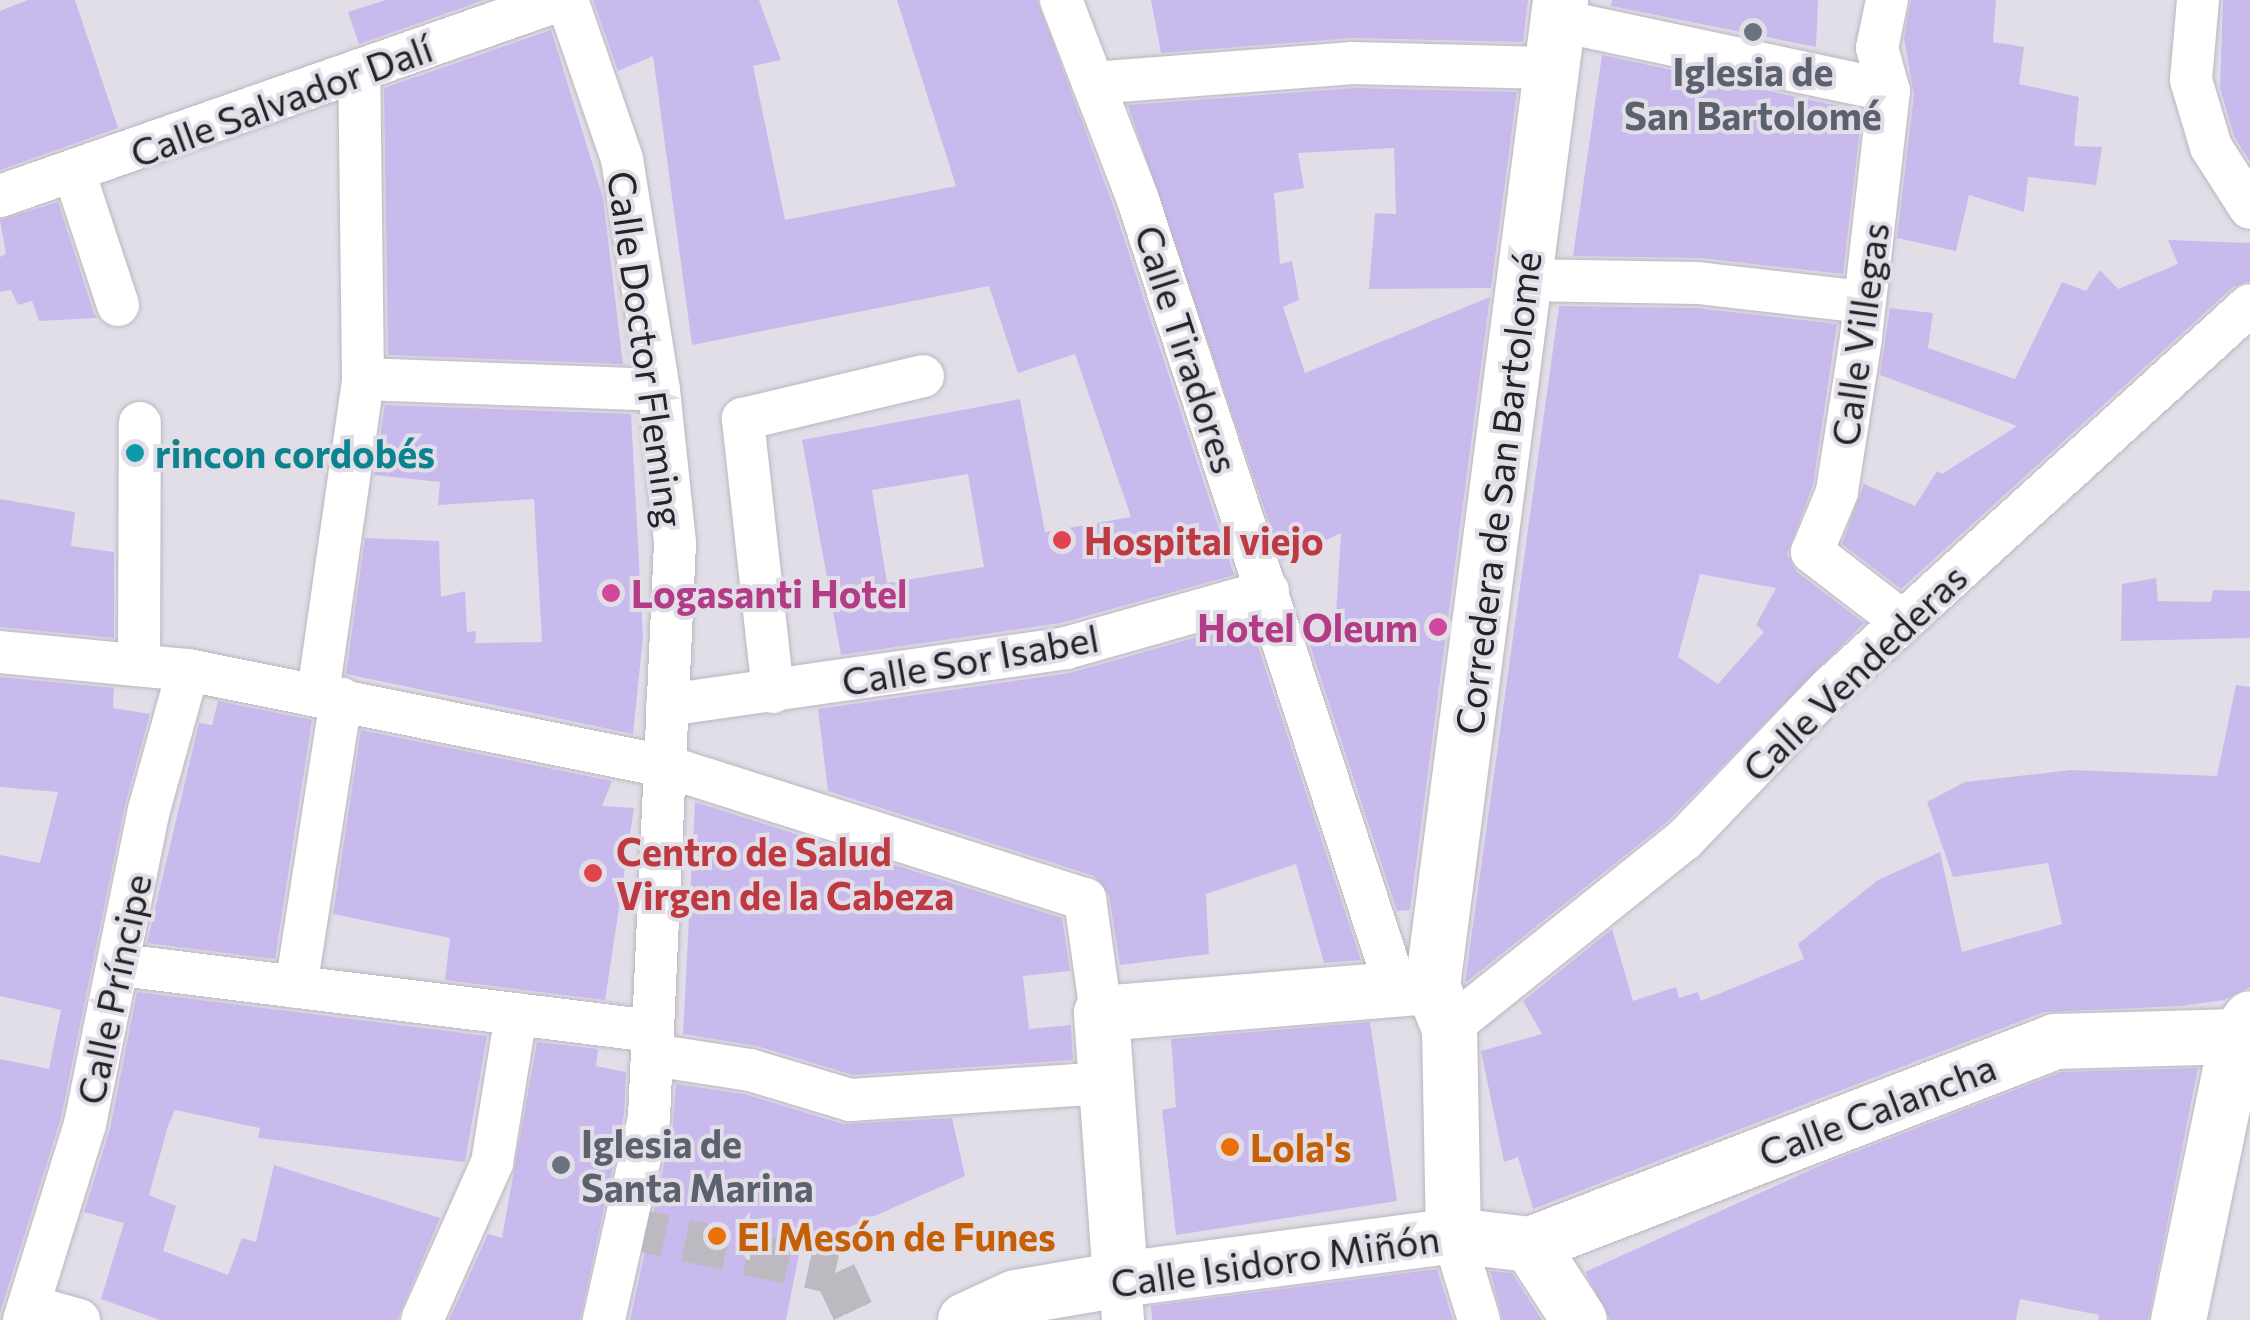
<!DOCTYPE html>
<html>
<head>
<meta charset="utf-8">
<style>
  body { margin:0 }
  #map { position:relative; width:2250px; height:1320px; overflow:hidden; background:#e2dee8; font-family:Commissioner,sans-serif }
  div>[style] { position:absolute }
  .building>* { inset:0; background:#c9baee }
  .street-tunnel>* { height:42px; margin-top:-21px; transform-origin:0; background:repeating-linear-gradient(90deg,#bcb9c1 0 42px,transparent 0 63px) }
  .roads { filter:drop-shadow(0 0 2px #bab7c0) drop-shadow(0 0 2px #bab7c0) }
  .street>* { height:42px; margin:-21px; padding:0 21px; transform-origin:21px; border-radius:21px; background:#fff }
  .secondary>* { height:55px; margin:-27.5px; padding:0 27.5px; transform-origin:27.5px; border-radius:27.5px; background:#fff }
  .dots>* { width:28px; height:28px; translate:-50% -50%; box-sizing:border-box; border:5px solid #e2dee8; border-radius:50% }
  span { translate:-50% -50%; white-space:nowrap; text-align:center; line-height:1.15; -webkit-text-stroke:8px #e2dee8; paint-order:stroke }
  .worship-label { font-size:38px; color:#5b616d; font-weight:700 }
  .left { translate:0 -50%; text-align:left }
  .street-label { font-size:38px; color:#242326 }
  .culture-label { font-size:38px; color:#0d838f; font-weight:700 }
  .health-label { font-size:38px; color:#be3a42; font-weight:700 }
  .hotel-label { font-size:38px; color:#b23c85; font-weight:700 }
  .right { translate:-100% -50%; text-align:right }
  .food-label { font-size:38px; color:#c56008; font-weight:700 }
</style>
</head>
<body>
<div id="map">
  <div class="building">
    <i style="clip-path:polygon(28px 0,75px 0,118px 128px,0 170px,0 11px)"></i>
    <i style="clip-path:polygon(386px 0,484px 0,359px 44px,348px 12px)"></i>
    <i style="clip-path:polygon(evenodd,593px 0,759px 0,781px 60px,753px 66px,785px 220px,956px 186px,897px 0,1037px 0,1114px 208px,1234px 575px,1061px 623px,841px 655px,802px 440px,1020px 399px,1045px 532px,1131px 517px,1075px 354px,1018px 373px,989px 286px,692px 345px,653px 56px,618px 71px,593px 0,968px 474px,984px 567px,887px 583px,872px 490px,968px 474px)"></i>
    <i style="clip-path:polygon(1151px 0,1528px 0,1523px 42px,1353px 38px,1161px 53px)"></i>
    <i style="clip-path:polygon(1612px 0,1818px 0,1816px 47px,1611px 6px)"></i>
    <i style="clip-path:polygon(1911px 0,1996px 0,1993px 42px,2024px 47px,2019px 84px,2079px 97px,2074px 146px,2102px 147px,2096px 185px,2028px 177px,2024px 212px,1969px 195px,1956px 251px,1897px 238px,1914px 94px,1904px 39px)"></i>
    <i style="clip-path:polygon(2223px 0,2250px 0,2250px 162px,2234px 136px,2220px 88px)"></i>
    <i style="clip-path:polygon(551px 30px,603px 198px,623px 364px,388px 355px,384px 88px)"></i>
    <i style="clip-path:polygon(1602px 55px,1862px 111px,1843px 274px,1701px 258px,1573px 256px)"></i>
    <i style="clip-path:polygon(1354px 88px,1517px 92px,1491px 288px,1369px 289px,1375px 213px,1396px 214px,1394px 148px,1298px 153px,1304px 188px,1274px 193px,1280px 264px,1292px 261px,1299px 300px,1283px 307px,1305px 373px,1490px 297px,1410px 910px,1397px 911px,1310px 645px,1335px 633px,1341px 533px,1282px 561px,1128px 105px)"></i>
    <i style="clip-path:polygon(58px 202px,94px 313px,97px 318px,39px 321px,32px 301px,18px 305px,11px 290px,0 292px,0 257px,6px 254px,0 220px)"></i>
    <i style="clip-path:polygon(2168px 240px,2250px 243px,2250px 281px,2233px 287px,1901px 589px,1842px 544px,1864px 484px,1915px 506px,1937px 471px,1942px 474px,2017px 426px,1880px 375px,1890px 308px,1933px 313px,1928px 348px,2015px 379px,2062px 282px,2086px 291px,2100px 270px,2118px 289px,2178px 264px)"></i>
    <i style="clip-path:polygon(evenodd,1559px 306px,1696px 308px,1837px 324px,1813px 485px,1787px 554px,1797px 572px,1864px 623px,1667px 822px,1465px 983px,1559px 306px,1700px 574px,1776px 588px,1756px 625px,1764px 632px,1718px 684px,1678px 657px,1700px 574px)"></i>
    <i style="clip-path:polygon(385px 405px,631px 414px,643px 637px,633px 734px,346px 674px,365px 538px,439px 541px,441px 597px,465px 591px,467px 632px,476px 631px,475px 643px,542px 642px,534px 499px,438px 505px,440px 482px,374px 475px)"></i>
    <i style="clip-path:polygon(0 499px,75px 512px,71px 546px,114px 552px,114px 638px,0 627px)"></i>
    <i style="clip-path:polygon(2156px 578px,2158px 601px,2211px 602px,2213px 590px,2250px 591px,2250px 638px,2121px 641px,2122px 584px)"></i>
    <i style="clip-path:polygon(1250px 622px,1361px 960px,1324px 963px,1296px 864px,1206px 894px,1209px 954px,1120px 965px,1109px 895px,1094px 876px,828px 791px,818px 709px,1070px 673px)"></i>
    <i style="clip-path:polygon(0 677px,114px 688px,113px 708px,150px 714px,125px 805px,61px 1118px,0 1313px,0 1059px,49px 1069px,61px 1010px,0 996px,0 855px,40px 863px,58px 792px,0 787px)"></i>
    <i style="clip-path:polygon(2236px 685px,2250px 687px,2250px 987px,2224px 1000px,2181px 1006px,2044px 1012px,1533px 1209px,1518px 1157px,1504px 1162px,1481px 1051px,1542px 1034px,1523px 1001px,1612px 929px,1633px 1001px,1676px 987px,1679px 998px,1698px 992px,1701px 1001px,1804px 959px,1798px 944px,1878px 880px,1940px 852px,1962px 952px,2062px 924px,2048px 863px,1953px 877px,1927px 802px,1965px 782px,2072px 770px,2217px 776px)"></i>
    <i style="clip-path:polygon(218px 701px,312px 720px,275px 959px,147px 943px,199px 723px,212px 725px)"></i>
    <i style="clip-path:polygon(361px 730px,612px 781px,602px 806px,634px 808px,605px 1000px,445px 980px,450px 938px,333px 914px)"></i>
    <i style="clip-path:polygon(695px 802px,1062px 918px,1070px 971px,1023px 976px,1029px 1029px,1071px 1025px,1073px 1060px,853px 1075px,757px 1046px,683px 1034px)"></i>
    <i style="clip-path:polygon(137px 992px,487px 1036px,465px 1162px,258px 1138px,260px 1128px,175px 1110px,168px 1126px,149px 1195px,176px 1206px,163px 1251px,228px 1275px,242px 1238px,256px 1242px,274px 1165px,440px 1218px,397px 1320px,160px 1320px,101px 1299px,124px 1223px,84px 1212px,110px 1129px)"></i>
    <i style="clip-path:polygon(1370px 1022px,1397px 1201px,1176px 1235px,1162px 1110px,1176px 1107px,1171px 1039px)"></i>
    <i style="clip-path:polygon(537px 1042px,598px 1049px,596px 1066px,626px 1072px,624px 1115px,580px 1320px,449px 1320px,488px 1234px,502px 1238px)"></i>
    <i style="clip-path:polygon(2198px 1068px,2148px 1320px,2098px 1320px,2099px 1315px,2020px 1299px,2016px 1320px,1610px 1320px,1585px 1272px,1824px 1164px,2061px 1072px)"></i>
    <i style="clip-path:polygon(676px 1084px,744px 1094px,843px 1124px,952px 1118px,965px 1176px,800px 1249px,786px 1320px,630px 1320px,673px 1123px)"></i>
    <i style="clip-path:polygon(1437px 1269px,1453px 1320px,1152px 1320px,1151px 1306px)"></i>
    <i style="clip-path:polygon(1490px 1271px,1512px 1273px,1542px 1320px,1503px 1320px)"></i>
  </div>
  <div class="street-tunnel">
    <i style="left:624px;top:1227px;width:216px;rotate:12.3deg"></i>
    <i style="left:835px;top:1273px;width:52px;rotate:64.9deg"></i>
  </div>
  <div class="roads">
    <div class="street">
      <i style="left:567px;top:0;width:168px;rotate:70.9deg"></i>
      <i style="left:622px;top:159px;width:234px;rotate:80.9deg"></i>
      <i style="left:659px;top:390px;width:154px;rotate:84deg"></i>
      <i style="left:675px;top:543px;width:576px;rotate:92.59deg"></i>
      <i style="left:649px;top:1118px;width:207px;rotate:102.6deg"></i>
      <i style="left:1061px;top:0;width:214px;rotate:68.9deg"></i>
      <i style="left:1138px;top:200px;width:829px;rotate:71.87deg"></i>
      <i style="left:1887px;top:0;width:49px;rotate:101.8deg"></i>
      <i style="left:1877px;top:48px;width:45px;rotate:74.4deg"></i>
      <i style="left:1889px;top:91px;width:249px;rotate:96.5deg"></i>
      <i style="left:1861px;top:338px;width:156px;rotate:98.9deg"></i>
      <i style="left:1837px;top:492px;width:65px;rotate:112.6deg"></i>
      <i style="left:1812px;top:552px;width:113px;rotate:37.5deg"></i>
      <i style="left:2198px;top:0;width:80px;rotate:95deg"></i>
      <i style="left:2191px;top:80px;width:70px;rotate:73.4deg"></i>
      <i style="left:2211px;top:147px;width:72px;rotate:57.4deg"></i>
      <i style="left:1556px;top:20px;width:340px;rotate:12deg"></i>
      <i style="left:1093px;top:83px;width:261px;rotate:-4.4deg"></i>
      <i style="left:1353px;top:63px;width:195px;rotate:1.5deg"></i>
      <i style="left:75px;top:175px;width:137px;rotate:71.7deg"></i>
      <i style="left:0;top:196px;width:593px;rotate:-19.29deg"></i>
      <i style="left:1521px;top:280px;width:177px;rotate:1deg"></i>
      <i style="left:1698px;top:283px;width:168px;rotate:6.5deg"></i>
      <i style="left:363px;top:379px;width:296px;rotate:2.1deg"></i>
      <i style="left:0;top:652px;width:189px;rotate:5.5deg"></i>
      <i style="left:188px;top:670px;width:487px;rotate:11.4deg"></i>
      <i style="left:665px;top:766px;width:441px;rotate:17.6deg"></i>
      <i style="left:1085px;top:899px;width:115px;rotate:82deg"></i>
      <i style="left:139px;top:662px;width:239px;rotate:-89.8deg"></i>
      <i style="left:773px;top:692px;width:275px;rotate:-96.3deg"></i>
      <i style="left:743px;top:419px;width:185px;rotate:-13.4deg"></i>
      <i style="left:318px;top:693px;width:317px;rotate:-81.8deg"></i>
      <i style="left:363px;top:379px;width:309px;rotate:-90.7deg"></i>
      <i style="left:667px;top:705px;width:403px;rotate:-8.1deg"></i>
      <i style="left:1066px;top:648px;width:210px;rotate:-15.8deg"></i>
      <i style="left:121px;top:965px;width:535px;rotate:7.09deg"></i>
      <i style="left:296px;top:987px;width:292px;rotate:-81.1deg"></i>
      <i style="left:1449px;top:1028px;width:301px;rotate:-38.7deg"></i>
      <i style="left:1684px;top:840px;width:211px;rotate:-46.2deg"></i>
      <i style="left:1830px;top:688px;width:568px;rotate:-42.36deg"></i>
      <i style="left:653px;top:1055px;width:98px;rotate:8.8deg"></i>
      <i style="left:750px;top:1070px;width:104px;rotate:16.7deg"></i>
      <i style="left:850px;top:1100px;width:258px;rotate:-3.8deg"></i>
      <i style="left:1453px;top:1235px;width:89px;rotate:73deg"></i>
      <i style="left:1120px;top:1279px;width:41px;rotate:85.8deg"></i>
      <i style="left:29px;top:1306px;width:52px;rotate:15.6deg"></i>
      <i style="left:24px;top:1320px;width:205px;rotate:-72.7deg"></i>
      <i style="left:85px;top:1124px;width:320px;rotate:-78.5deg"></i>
      <i style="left:149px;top:810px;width:145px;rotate:-74.4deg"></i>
      <i style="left:422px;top:1320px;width:172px;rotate:-66deg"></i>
      <i style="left:492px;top:1163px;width:151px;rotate:-80.8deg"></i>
    </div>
    <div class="secondary">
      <i style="left:1432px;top:986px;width:994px;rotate:-82.6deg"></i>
      <i style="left:1432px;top:986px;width:45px;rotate:68deg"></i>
      <i style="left:1449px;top:1028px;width:207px;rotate:88.9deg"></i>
      <i style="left:1530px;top:1244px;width:90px;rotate:57.2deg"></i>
      <i style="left:1120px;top:1279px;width:267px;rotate:-94.1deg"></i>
      <i style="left:1101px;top:1013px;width:332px;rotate:-4.7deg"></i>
      <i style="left:965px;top:1320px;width:55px;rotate:-24.7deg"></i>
      <i style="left:1015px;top:1297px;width:107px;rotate:-9.7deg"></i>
      <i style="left:1120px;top:1279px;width:336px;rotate:-7.5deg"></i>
      <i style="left:1453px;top:1235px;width:78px;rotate:6.7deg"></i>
      <i style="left:1530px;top:1244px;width:563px;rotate:-21.14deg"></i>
      <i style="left:2055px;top:1041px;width:182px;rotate:-1.6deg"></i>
      <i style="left:2178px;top:1320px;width:290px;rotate:-78.3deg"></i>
      <i style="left:2237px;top:1036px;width:22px;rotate:-54deg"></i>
    </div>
  </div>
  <div class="dots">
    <i style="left:1753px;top:32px;background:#6b7280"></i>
    <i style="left:135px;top:453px;background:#0f9aa8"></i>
    <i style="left:1062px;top:540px;background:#e0444e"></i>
    <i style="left:611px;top:593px;background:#d1479c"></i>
    <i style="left:1438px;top:627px;background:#d1479c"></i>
    <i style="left:593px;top:873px;background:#e0444e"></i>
    <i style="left:1230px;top:1147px;background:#e8710a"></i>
    <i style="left:561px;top:1165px;background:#6b7280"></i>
    <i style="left:717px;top:1236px;background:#e8710a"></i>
  </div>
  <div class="worship-label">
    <span style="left:1753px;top:93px">Iglesia de<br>San Bartolomé</span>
    <span class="left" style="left:581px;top:1165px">Iglesia de<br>Santa Marina</span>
  </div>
  <div class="street-label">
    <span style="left:281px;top:100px;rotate:-20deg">Calle Salvador Dalí</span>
    <span style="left:1859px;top:334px;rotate:-82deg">Calle Villegas</span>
    <span style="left:647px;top:349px;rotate:82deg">Calle Doctor Fleming</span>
    <span style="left:1188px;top:349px;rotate:72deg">Calle Tiradores</span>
    <span style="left:1497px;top:493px;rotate:-83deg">Corredera de San Bartolomé</span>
    <span style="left:970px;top:659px;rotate:-10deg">Calle Sor Isabel</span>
    <span style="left:1854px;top:672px;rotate:-44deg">Calle Vendederas</span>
    <span style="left:113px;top:989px;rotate:-78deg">Calle Príncipe</span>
    <span style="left:1877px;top:1109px;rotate:-21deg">Calle Calancha</span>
    <span style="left:1275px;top:1260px;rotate:-8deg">Calle Isidoro Miñón</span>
  </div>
  <div class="culture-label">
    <span class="left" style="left:155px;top:453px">rincon cordobés</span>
  </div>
  <div class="health-label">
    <span class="left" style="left:1084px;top:540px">Hospital viejo</span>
    <span class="left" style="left:616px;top:873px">Centro de Salud<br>Virgen de la Cabeza</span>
  </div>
  <div class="hotel-label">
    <span class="left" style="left:631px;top:593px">Logasanti Hotel</span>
    <span class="right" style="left:1418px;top:627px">Hotel Oleum</span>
  </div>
  <div class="food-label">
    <span class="left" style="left:1250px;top:1147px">Lola's</span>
    <span class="left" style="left:737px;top:1236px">El Mesón de Funes</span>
  </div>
</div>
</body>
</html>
